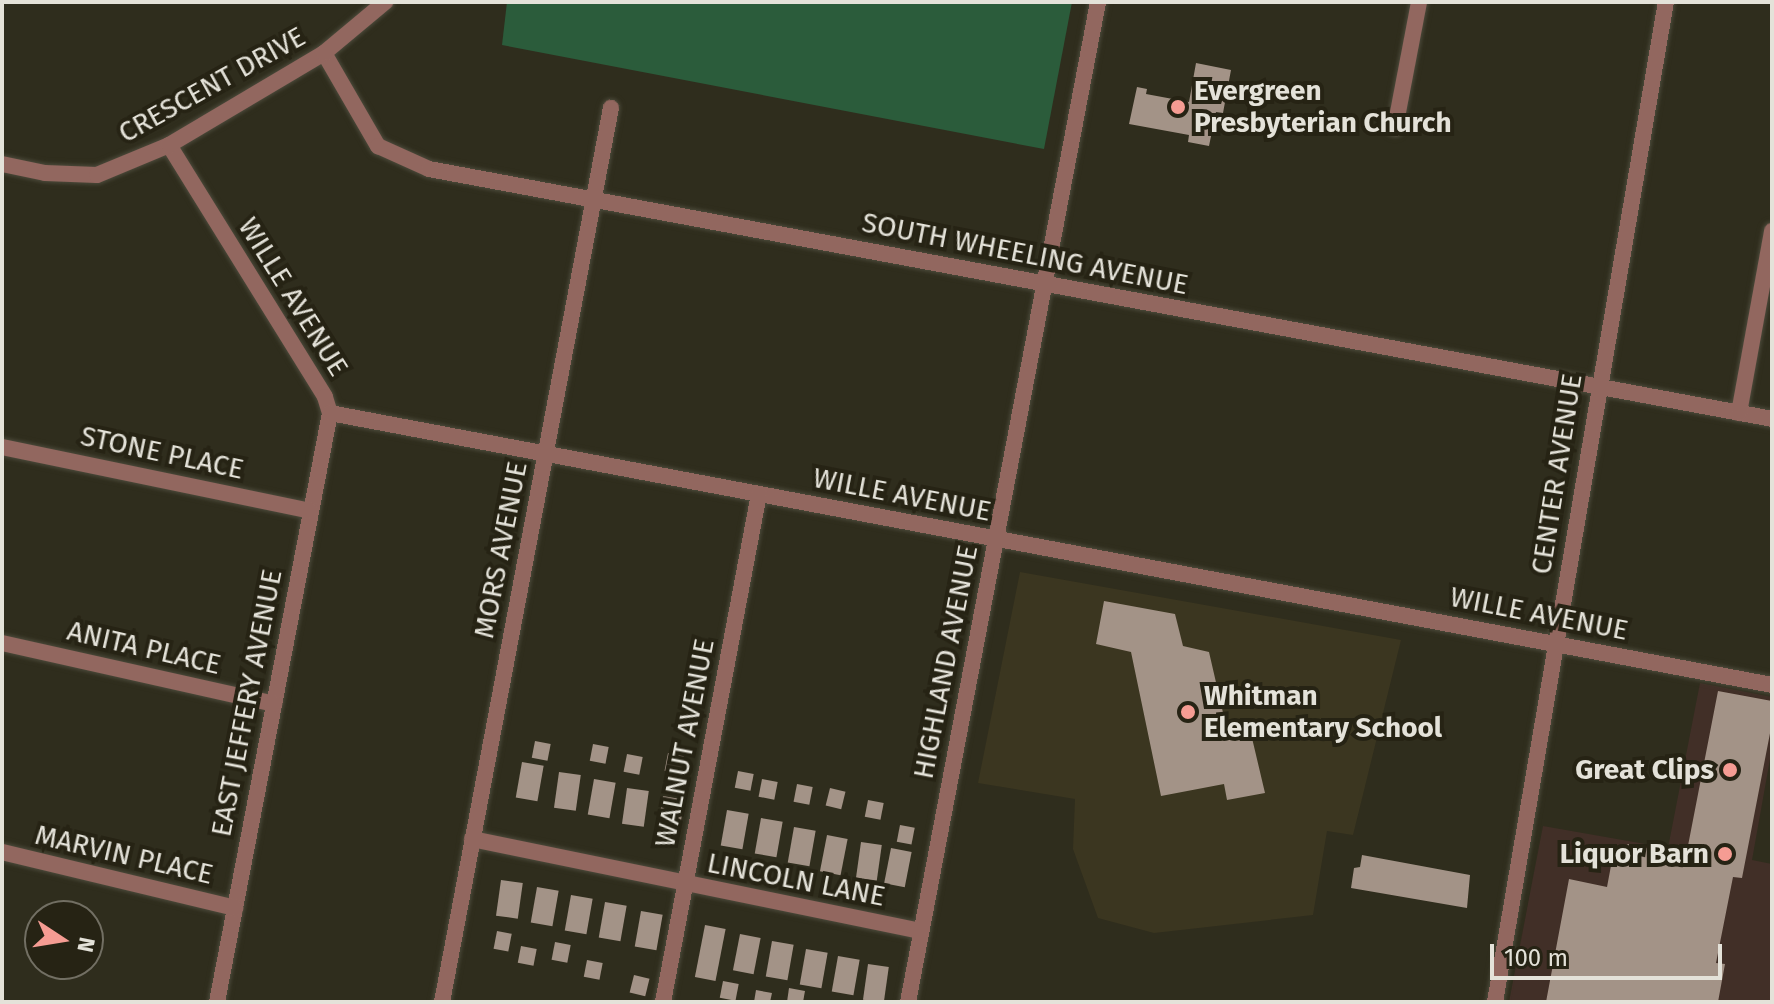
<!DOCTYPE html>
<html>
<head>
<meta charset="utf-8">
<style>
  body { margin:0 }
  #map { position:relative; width:1774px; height:1004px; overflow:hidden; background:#2f2d1d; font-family:"Fira Sans",sans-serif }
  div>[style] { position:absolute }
  .commercial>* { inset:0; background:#412f27 }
  .built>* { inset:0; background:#3b3620 }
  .green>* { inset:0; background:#2b5c3b }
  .building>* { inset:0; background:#a39387; transform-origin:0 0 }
  .roads { filter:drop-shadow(0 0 2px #4c4a3b) drop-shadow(0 0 2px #4c4a3b) }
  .minor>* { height:16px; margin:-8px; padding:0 8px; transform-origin:8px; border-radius:8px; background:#92675f }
  .dots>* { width:22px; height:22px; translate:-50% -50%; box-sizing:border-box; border:4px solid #262314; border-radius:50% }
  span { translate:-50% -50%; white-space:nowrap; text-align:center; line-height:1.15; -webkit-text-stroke:8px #262314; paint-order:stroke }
  .street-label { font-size:28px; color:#e4e2d9 }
  .poi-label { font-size:28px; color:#e4e2d9; font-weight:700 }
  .left { translate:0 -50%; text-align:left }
  .right { translate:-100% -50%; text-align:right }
  .frame { position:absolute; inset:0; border:4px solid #e4e2d9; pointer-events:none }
  .north { position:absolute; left:24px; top:900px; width:80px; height:80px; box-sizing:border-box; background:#262314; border:2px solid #726f63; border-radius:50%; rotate:102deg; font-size:22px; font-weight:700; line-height:32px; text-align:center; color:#e4e2d9 }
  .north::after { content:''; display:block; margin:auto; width:28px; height:36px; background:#f59c93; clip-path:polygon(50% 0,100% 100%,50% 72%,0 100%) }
  .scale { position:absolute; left:1490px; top:944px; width:232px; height:36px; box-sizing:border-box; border:4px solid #e4e2d9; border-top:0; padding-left:10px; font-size:24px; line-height:28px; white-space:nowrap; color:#e4e2d9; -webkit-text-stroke:6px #262314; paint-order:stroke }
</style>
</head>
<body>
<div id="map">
  <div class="commercial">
    <i style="clip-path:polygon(1700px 683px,1772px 697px,1772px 748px,1752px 860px,1772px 864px,1772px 1002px,1509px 1002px,1543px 826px,1668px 848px)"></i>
  </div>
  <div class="built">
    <i style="clip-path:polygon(1020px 572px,1401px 640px,1353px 835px,1327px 831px,1313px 915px,1154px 933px,1098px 918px,1073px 849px,1075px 799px,978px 783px)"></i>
  </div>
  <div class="green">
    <i style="clip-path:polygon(507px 2px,1072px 2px,1044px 149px,502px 45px)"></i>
  </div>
  <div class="building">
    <i style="clip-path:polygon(1196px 63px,1231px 70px,1223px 113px,1216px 112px,1209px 146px,1188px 142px,1189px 135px,1129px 124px,1137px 87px,1147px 89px,1146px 94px,1189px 102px)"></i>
    <i style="clip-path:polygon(1104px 601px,1175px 614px,1183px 646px,1209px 652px,1227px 730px,1241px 728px,1245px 740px,1252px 738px,1265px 793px,1227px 800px,1224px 784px,1161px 796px,1131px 652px,1096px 644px)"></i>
    <i style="clip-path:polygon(1718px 691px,1772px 701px,1772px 723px,1742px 878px,1733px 877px,1716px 963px,1725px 964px,1718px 1002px,1546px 1002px,1569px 879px,1607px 887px,1613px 855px,1628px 844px,1686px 856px)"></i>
    <i style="left:535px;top:741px;width:16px;height:17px;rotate:11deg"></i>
    <i style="left:593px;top:744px;width:16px;height:17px;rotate:11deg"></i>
    <i style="left:668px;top:753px;width:16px;height:18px;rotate:11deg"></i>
    <i style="left:627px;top:754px;width:16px;height:18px;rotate:11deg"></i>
    <i style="left:522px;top:762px;width:22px;height:36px;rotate:10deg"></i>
    <i style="left:738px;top:771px;width:16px;height:17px;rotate:11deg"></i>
    <i style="left:559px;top:772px;width:22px;height:36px;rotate:8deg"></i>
    <i style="left:594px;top:779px;width:22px;height:36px;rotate:10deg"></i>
    <i style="left:762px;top:779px;width:16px;height:18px;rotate:11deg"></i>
    <i style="left:797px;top:784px;width:16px;height:18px;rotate:11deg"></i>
    <i style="left:627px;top:788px;width:22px;height:36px;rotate:8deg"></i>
    <i style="left:830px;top:788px;width:16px;height:18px;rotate:14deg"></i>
    <i style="left:663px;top:796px;width:22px;height:36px;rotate:10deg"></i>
    <i style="left:868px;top:800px;width:16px;height:17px;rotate:11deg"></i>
    <i style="left:727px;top:810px;width:22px;height:36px;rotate:10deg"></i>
    <i style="left:761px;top:818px;width:22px;height:36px;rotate:10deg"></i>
    <i style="left:900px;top:825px;width:15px;height:17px;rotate:11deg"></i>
    <i style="left:794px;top:827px;width:22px;height:36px;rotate:10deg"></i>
    <i style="left:827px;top:835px;width:21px;height:37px;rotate:11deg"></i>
    <i style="left:861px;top:842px;width:21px;height:36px;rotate:8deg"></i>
    <i style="left:891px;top:848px;width:21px;height:36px;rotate:11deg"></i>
    <i style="clip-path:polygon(1362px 855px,1470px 875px,1467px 908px,1351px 888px,1354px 868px,1360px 867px)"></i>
    <i style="left:501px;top:880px;width:22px;height:36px;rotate:8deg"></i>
    <i style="left:537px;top:887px;width:22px;height:36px;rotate:10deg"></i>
    <i style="left:571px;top:895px;width:22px;height:36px;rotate:10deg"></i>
    <i style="left:605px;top:902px;width:22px;height:36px;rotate:10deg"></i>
    <i style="left:641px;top:911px;width:22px;height:36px;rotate:10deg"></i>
    <i style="left:705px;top:925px;width:21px;height:53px;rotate:11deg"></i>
    <i style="left:497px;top:931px;width:15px;height:18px;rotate:11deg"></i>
    <i style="left:740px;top:934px;width:21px;height:37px;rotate:11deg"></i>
    <i style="left:772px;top:941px;width:22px;height:36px;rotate:10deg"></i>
    <i style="left:555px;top:942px;width:16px;height:18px;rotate:11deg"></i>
    <i style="left:521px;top:946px;width:16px;height:17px;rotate:11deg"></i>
    <i style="left:806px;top:949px;width:22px;height:36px;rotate:10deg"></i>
    <i style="left:838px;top:956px;width:22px;height:36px;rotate:10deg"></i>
    <i style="left:587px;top:960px;width:16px;height:17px;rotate:11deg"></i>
    <i style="left:868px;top:964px;width:21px;height:36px;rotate:8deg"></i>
    <i style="left:634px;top:975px;width:16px;height:18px;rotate:14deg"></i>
    <i style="left:723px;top:981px;width:16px;height:17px;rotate:11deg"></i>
    <i style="clip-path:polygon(789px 988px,805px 991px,803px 1002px,787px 1002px)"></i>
    <i style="clip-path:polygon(756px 990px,772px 993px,770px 1002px,754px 1002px)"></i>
  </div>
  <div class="roads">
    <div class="minor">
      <i style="left:324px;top:53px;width:108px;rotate:59.9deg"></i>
      <i style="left:378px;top:146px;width:56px;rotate:24.3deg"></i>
      <i style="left:429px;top:169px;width:1366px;rotate:10.54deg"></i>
      <i style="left:1395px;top:128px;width:128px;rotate:-79.2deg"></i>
      <i style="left:169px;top:145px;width:296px;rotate:58.2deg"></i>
      <i style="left:325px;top:397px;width:17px;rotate:73deg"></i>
      <i style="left:330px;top:413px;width:600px;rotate:100.86deg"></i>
      <i style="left:2px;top:164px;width:44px;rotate:11.8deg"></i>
      <i style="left:45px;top:173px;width:52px;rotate:2.2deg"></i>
      <i style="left:97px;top:175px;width:78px;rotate:-22.6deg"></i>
      <i style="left:169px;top:145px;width:180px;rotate:-30.7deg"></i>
      <i style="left:324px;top:53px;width:80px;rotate:-39.9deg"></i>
      <i style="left:330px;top:413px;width:1467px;rotate:10.68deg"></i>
      <i style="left:1739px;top:413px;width:185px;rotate:-79.7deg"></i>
      <i style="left:2px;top:447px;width:315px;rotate:11.7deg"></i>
      <i style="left:2px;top:643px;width:279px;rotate:12.6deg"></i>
      <i style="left:472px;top:839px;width:458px;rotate:11.6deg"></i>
      <i style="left:2px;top:852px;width:240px;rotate:13.5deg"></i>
      <i style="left:442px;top:1002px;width:910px;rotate:-79.3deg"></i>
      <i style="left:663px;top:1002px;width:517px;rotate:-79.3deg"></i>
      <i style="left:908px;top:1002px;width:1018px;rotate:-79.24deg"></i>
      <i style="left:1495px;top:1002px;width:1015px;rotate:-80.3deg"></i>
    </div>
  </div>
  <div class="dots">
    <i style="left:1178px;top:107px;background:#f59c93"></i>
    <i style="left:1188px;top:712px;background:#f59c93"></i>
    <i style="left:1730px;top:770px;background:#f59c93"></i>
    <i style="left:1725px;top:854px;background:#f59c93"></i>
  </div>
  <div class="street-label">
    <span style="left:212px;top:85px;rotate:-29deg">CRESCENT DRIVE</span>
    <span style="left:1025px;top:254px;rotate:11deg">SOUTH WHEELING AVENUE</span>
    <span style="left:293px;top:297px;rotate:58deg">WILLE AVENUE</span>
    <span style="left:162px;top:453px;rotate:12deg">STONE PLACE</span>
    <span style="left:1557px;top:474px;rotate:-81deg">CENTER AVENUE</span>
    <span style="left:902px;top:495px;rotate:11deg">WILLE AVENUE</span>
    <span style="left:501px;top:550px;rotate:-79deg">MORS AVENUE</span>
    <span style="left:1539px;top:614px;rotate:11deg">WILLE AVENUE</span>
    <span style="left:144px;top:648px;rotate:13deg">ANITA PLACE</span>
    <span style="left:946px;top:662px;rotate:-79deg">HIGHLAND AVENUE</span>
    <span style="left:247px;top:703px;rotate:-79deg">EAST JEFFERY AVENUE</span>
    <span style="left:685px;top:743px;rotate:-79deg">WALNUT AVENUE</span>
    <span style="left:124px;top:855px;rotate:13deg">MARVIN PLACE</span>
    <span style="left:796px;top:880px;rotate:11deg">LINCOLN LANE</span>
  </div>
  <div class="poi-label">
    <span class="left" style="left:1194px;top:107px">Evergreen<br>Presbyterian Church</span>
    <span class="left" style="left:1204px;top:712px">Whitman<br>Elementary School</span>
    <span class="right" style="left:1714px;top:770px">Great Clips</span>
    <span class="right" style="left:1709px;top:854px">Liquor Barn</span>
  </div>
  <div class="frame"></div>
  <div class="north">N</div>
  <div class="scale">100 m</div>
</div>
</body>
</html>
